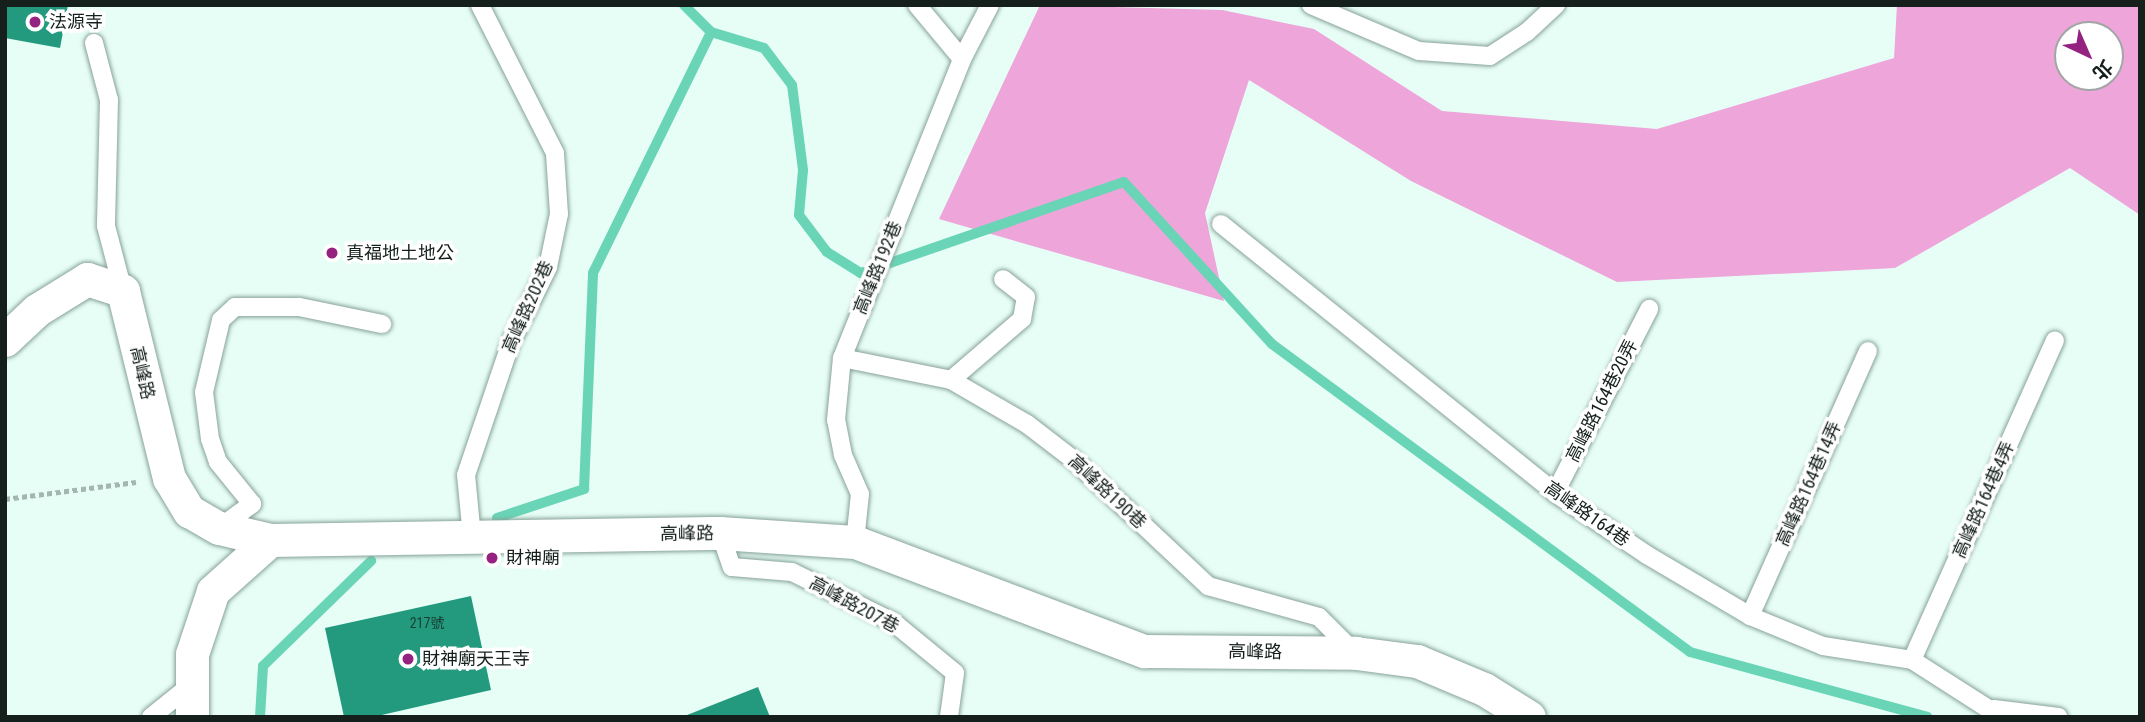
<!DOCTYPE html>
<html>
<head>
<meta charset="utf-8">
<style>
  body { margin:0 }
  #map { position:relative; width:2145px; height:722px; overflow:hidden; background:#e7fef6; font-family:"Roboto Condensed","Noto Sans TC",sans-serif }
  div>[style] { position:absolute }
  .forest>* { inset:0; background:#eda5da }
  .stream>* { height:10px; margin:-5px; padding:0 5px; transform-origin:5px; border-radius:5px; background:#69d5b6 }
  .building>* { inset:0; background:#239a7e }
  .path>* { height:4.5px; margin-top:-2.25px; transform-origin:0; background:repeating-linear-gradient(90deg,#a3b6af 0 5px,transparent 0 8.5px) }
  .roads { filter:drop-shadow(0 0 2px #87a299) drop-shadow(0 0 2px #87a299) }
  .lane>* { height:18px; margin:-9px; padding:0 9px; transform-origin:9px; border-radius:9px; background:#fff }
  .street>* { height:33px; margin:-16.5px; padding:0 16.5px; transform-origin:16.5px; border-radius:16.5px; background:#fff }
  .dots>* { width:19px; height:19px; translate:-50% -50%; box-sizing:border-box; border:4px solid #fff; border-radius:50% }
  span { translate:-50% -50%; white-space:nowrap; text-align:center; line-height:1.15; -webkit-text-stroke:7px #fff; paint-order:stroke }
  .number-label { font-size:14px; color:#183e34 }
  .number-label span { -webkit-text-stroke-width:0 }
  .poi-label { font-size:18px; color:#15201c }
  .left { translate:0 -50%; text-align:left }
  .street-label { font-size:18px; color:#15201c }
  .frame { position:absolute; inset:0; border:7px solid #15201c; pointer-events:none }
  .north { position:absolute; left:2054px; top:21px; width:70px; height:70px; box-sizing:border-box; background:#fff; border:2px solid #a1a6a4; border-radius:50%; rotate:136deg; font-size:19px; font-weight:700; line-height:28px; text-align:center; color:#15201c }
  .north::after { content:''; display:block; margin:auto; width:24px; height:32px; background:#952281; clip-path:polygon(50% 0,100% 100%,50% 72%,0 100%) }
</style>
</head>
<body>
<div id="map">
  <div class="forest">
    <i style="clip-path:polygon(evenodd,1040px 5px,1222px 10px,1314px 29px,1442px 111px,1657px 129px,1894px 58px,1897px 5px,2140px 5px,2140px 215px,2070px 168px,1895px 268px,1617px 282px,1411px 181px,1249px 80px,1205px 213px,1224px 301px,939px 219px,1040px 5px,2068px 35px,2110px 35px,2110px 77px,2068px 77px,2068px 35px)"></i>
  </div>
  <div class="stream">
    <i style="left:684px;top:5px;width:38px;rotate:45deg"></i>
    <i style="left:497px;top:518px;width:92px;rotate:-18.4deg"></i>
    <i style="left:584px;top:489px;width:216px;rotate:-87.6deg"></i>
    <i style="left:593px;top:273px;width:268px;rotate:-63.9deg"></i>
    <i style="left:711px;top:32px;width:55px;rotate:16.8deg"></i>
    <i style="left:764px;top:48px;width:46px;rotate:52.9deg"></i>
    <i style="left:792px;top:85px;width:86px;rotate:82.6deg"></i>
    <i style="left:803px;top:170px;width:45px;rotate:95.1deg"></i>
    <i style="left:799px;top:215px;width:46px;rotate:52.9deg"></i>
    <i style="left:827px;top:252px;width:40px;rotate:32deg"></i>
    <i style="left:861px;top:273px;width:278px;rotate:-19.1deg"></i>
    <i style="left:1124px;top:182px;width:219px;rotate:47.6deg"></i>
    <i style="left:1272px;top:344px;width:519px;rotate:36.38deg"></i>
    <i style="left:1690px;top:652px;width:246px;rotate:15.3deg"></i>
    <i style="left:260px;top:717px;width:51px;rotate:-86.6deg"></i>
    <i style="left:263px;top:666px;width:151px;rotate:-44.2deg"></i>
  </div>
  <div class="building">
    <i style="clip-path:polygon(5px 5px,68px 5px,60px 48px,5px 38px)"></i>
    <i style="clip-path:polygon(471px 596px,491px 690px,373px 717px,344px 717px,325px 628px)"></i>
    <i style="clip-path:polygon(758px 687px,770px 717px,682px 717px)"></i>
  </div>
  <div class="path">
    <i style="left:5px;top:499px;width:132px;rotate:-7.4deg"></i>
  </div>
  <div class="roads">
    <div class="lane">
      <i style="left:917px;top:5px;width:70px;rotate:50.2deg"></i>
      <i style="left:1311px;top:5px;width:117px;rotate:23.1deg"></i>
      <i style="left:1419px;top:51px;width:71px;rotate:4deg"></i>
      <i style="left:1490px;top:56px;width:44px;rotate:-33deg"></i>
      <i style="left:1527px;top:32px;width:40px;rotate:-43deg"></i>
      <i style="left:94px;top:43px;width:59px;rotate:75.3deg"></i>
      <i style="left:109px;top:100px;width:126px;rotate:91.4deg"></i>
      <i style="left:106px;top:226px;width:67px;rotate:75.3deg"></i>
      <i style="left:1221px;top:224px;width:429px;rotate:38.8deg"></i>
      <i style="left:1555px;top:493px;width:111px;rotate:34deg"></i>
      <i style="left:1647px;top:555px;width:120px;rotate:30.6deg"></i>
      <i style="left:1750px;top:616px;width:79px;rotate:22.3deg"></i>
      <i style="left:1823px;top:646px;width:90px;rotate:8.9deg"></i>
      <i style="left:1912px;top:660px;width:106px;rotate:32.6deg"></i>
      <i style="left:842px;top:358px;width:111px;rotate:11.4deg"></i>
      <i style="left:951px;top:380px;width:88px;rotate:30.1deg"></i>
      <i style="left:1027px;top:424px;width:61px;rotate:37.6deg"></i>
      <i style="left:1075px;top:461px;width:183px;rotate:43.2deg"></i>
      <i style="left:1208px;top:586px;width:115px;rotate:15.6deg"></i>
      <i style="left:1319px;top:617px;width:51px;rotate:45deg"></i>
      <i style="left:951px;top:380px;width:94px;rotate:-40.7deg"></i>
      <i style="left:1022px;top:319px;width:22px;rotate:-80deg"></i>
      <i style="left:1026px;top:297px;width:29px;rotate:-142deg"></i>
      <i style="left:1555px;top:493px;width:207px;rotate:-62.9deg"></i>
      <i style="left:219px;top:528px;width:41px;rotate:-36deg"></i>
      <i style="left:252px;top:504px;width:54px;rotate:-129deg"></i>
      <i style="left:218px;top:462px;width:24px;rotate:-109deg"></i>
      <i style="left:210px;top:439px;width:47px;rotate:-97.3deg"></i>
      <i style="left:204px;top:392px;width:74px;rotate:-76.7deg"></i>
      <i style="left:221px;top:320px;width:19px;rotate:-43deg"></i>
      <i style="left:235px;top:307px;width:64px"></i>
      <i style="left:299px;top:307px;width:85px;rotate:11.6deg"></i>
      <i style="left:720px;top:533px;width:36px;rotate:71deg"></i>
      <i style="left:732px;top:567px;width:60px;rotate:4.8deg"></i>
      <i style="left:792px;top:572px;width:113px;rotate:26.3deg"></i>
      <i style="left:893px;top:622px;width:80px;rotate:39.4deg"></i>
      <i style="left:955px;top:673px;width:44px;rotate:97.8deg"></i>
      <i style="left:472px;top:537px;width:62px;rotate:-95.5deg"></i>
      <i style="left:466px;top:475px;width:140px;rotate:-71.3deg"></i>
      <i style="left:511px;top:342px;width:84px;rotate:-63.7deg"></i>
      <i style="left:548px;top:267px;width:54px;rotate:-78.3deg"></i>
      <i style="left:559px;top:214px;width:61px;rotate:-93.8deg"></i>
      <i style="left:555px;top:153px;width:166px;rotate:-116.9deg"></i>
      <i style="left:855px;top:542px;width:48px;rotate:-84.1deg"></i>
      <i style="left:860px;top:494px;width:43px;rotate:-113.6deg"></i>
      <i style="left:843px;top:455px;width:36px;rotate:-101deg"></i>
      <i style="left:836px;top:420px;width:62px;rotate:-84.5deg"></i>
      <i style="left:842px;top:358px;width:322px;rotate:-68.1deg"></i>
      <i style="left:962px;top:59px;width:61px;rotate:-62.6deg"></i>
      <i style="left:1750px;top:616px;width:290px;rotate:-66deg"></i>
      <i style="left:1912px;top:660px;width:350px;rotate:-65.9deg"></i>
      <i style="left:1994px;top:709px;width:65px;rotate:7deg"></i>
      <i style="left:151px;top:717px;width:53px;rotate:-38.8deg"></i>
    </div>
    <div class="street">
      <i style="left:5px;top:340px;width:44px;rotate:-43.2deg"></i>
      <i style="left:37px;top:310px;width:59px;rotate:-31.8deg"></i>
      <i style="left:87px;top:279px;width:38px;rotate:18deg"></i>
      <i style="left:123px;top:291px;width:193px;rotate:76.2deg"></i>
      <i style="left:169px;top:478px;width:39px;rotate:59deg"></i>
      <i style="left:189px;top:511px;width:34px;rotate:30deg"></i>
      <i style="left:219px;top:528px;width:52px;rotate:13.2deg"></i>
      <i style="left:270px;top:540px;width:450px;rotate:-0.9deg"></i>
      <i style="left:720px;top:533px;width:135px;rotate:3.8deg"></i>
      <i style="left:855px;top:542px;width:309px;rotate:20.7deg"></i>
      <i style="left:1144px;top:651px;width:212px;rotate:0.5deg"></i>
      <i style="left:1356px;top:653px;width:62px;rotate:7.5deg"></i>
      <i style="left:1417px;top:661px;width:73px;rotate:22.7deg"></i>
      <i style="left:1484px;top:689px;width:53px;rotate:31.9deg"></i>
      <i style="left:192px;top:717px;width:63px;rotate:-90deg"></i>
      <i style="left:192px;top:654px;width:66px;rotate:-71.6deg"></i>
      <i style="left:213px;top:591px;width:76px;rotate:-41.8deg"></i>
    </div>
  </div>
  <div class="dots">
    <i style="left:35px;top:22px;background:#952281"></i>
    <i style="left:332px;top:253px;background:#952281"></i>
    <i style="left:492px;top:558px;background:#952281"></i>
    <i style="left:408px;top:659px;background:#952281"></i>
  </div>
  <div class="number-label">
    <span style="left:427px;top:623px">217號</span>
  </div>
  <div class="poi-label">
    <span class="left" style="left:49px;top:22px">法源寺</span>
    <span class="left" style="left:346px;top:253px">真福地土地公</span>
    <span class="left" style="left:506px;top:558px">財神廟</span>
    <span class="left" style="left:422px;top:659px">財神廟天王寺</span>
  </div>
  <div class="street-label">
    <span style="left:878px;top:268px;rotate:-68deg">高峰路192巷</span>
    <span style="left:528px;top:307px;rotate:-66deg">高峰路202巷</span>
    <span style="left:142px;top:373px;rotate:77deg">高峰路</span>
    <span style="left:1602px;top:401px;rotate:-63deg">高峰路164巷20弄</span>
    <span style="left:1809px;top:484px;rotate:-66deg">高峰路164巷14弄</span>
    <span style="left:1107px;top:492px;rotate:43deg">高峰路190巷</span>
    <span style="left:1984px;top:500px;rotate:-66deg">高峰路164巷4弄</span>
    <span style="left:1587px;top:514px;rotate:35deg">高峰路164巷</span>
    <span style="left:687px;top:534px;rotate:-1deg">高峰路</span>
    <span style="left:854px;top:605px;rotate:28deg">高峰路207巷</span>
    <span style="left:1255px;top:652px;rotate:1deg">高峰路</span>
  </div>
  <div class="frame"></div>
  <div class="north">北</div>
</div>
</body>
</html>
